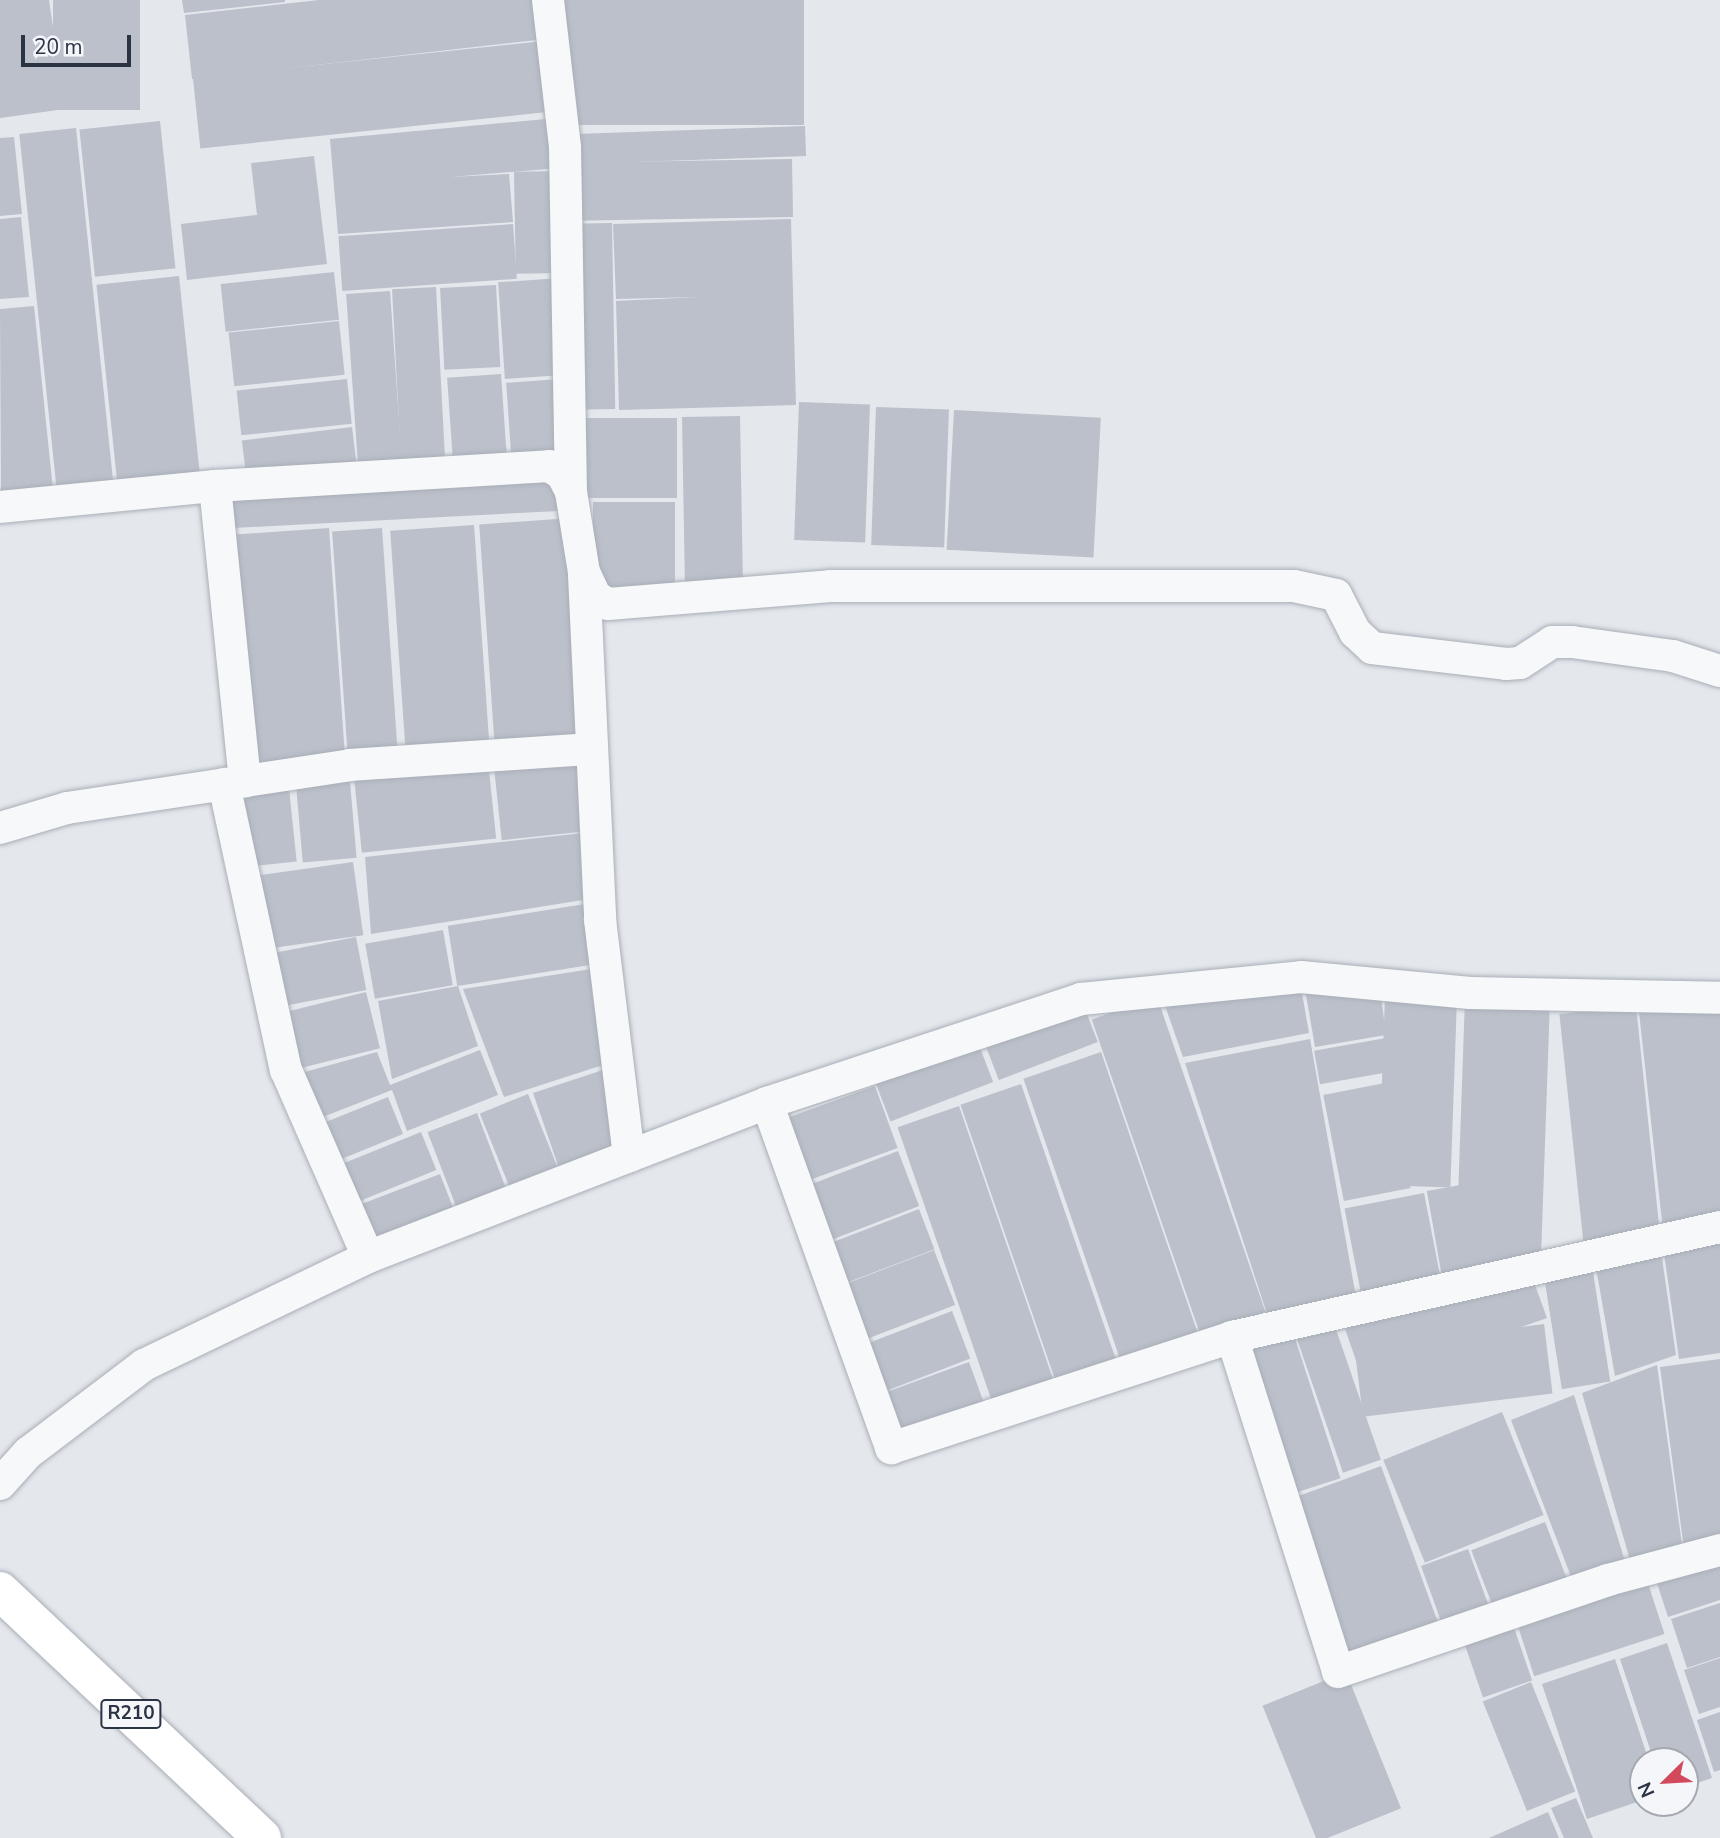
<!DOCTYPE html>
<html>
<head>
<meta charset="utf-8">
<style>
  body { margin:0 }
  #map { position:relative; width:1720px; height:1838px; overflow:hidden; background:#e4e7ec; font-family:"Nunito Sans",sans-serif }
  div>[style] { position:absolute }
  .building>* { inset:0; background:#bbc0ca; transform-origin:0 0 }
  .roads { filter:drop-shadow(0 0 2px #a9aeb7) drop-shadow(0 0 2px #a9aeb7) }
  .street>* { height:32px; margin:-16px; padding:0 16px; transform-origin:16px; border-radius:16px; background:#f7f8fa }
  .primary>* { height:38px; margin:-19px; padding:0 19px; transform-origin:19px; border-radius:19px; background:#fff }
  span { translate:-50% -50%; white-space:nowrap; text-align:center; line-height:1.15; -webkit-text-stroke:6px #f4f6f9; paint-order:stroke }
  .shield-label span { padding:2px 5px; background:#f4f6f9; border:2px solid; border-radius:5px; -webkit-text-stroke-width:0 }
  .shield-label { font-size:19px; color:#2b3445; font-weight:700 }
  .north { position:absolute; left:1629px; top:1747px; width:70px; height:70px; box-sizing:border-box; background:#f4f6f9; border:2px solid #a4a8b1; border-radius:50%; rotate:246deg; font-size:19px; font-weight:700; line-height:28px; text-align:center; color:#2b3445 }
  .north::after { content:''; display:block; margin:auto; width:24px; height:32px; background:#d1495b; clip-path:polygon(50% 0,100% 100%,50% 72%,0 100%) }
  .scale { position:absolute; left:21px; top:35px; width:110px; height:32px; box-sizing:border-box; border:4px solid #2b3445; border-top:0; padding-left:9px; font-size:21px; line-height:24px; white-space:nowrap; color:#2b3445; -webkit-text-stroke:5px #f4f6f9; paint-order:stroke }
</style>
</head>
<body>
<div id="map">
  <div class="building">
    <i style="clip-path:polygon(0 0,49px 0,65px 109px,0 118px)"></i>
    <i style="left:53px;top:0;width:87px;height:110px"></i>
    <i style="clip-path:polygon(182px 0,285px 0,285px 2px,184px 13px)"></i>
    <i style="clip-path:polygon(319px 0,540px 0,545px 39px,192px 79px,185px 15px)"></i>
    <i style="left:560px;top:0;width:244px;height:125px"></i>
    <i style="left:544px;top:41px;width:71px;height:353px;rotate:84deg"></i>
    <i style="clip-path:polygon(557px 118px,560px 168px,450px 177px,509px 174px,513px 222px,338px 234px,330px 139px)"></i>
    <i style="left:160px;top:121px;width:148px;height:81px;rotate:84deg"></i>
    <i style="left:805px;top:126px;width:30px;height:230px;rotate:88deg"></i>
    <i style="left:76px;top:128px;width:357px;height:57px;rotate:84deg"></i>
    <i style="clip-path:polygon(14px 137px,22px 214px,0 216px,0 138px)"></i>
    <i style="clip-path:polygon(314px 156px,327px 264px,187px 280px,181px 224px,257px 215px,251px 163px)"></i>
    <i style="left:792px;top:159px;width:58px;height:219px;rotate:89deg"></i>
    <i style="left:560px;top:171px;width:102px;height:46px;rotate:89deg"></i>
    <i style="clip-path:polygon(21px 217px,29px 297px,0 299px,0 219px)"></i>
    <i style="clip-path:polygon(791px 219px,796px 405px,619px 410px,616px 301px,700px 297px,616px 299px,613px 224px)"></i>
    <i style="left:612px;top:223px;width:186px;height:40px;rotate:89deg"></i>
    <i style="left:513px;top:224px;width:55px;height:175px;rotate:86deg"></i>
    <i style="left:334px;top:272px;width:48px;height:114px;rotate:84deg"></i>
    <i style="left:179px;top:276px;width:201px;height:83px;rotate:84deg"></i>
    <i style="left:560px;top:278px;width:97px;height:62px;rotate:86deg"></i>
    <i style="left:496px;top:285px;width:82px;height:56px;rotate:87deg"></i>
    <i style="left:436px;top:287px;width:171px;height:44px;rotate:87deg"></i>
    <i style="left:390px;top:291px;width:172px;height:44px;rotate:86deg"></i>
    <i style="clip-path:polygon(34px 306px,53px 490px,1px 495px,0 309px)"></i>
    <i style="left:339px;top:321px;width:54px;height:111px;rotate:84deg"></i>
    <i style="left:501px;top:374px;width:85px;height:54px;rotate:86deg"></i>
    <i style="left:347px;top:379px;width:45px;height:111px;rotate:84deg"></i>
    <i style="left:560px;top:379px;width:78px;height:54px;rotate:86deg"></i>
    <i style="left:799px;top:402px;width:71px;height:138px;rotate:2deg"></i>
    <i style="left:876px;top:407px;width:73px;height:138px;rotate:2deg"></i>
    <i style="left:954px;top:410px;width:147px;height:140px;rotate:3deg"></i>
    <i style="left:740px;top:416px;width:169px;height:58px;rotate:89deg"></i>
    <i style="left:585px;top:418px;width:92px;height:80px"></i>
    <i style="left:352px;top:427px;width:40px;height:111px;rotate:83deg"></i>
    <i style="left:557px;top:473px;width:38px;height:340px;rotate:87deg"></i>
    <i style="left:593px;top:502px;width:82px;height:86px"></i>
    <i style="left:571px;top:518px;width:225px;height:92px;rotate:86deg"></i>
    <i style="left:474px;top:525px;width:227px;height:84px;rotate:86deg"></i>
    <i style="left:329px;top:528px;width:234px;height:94px;rotate:86deg"></i>
    <i style="left:382px;top:528px;width:231px;height:50px;rotate:86deg"></i>
    <i style="left:576px;top:753px;width:79px;height:83px;rotate:84deg"></i>
    <i style="left:488px;top:761px;width:78px;height:135px;rotate:84deg"></i>
    <i style="left:349px;top:771px;width:87px;height:54px;rotate:85deg"></i>
    <i style="left:288px;top:779px;width:83px;height:51px;rotate:84deg"></i>
    <i style="clip-path:polygon(583px 833px,589px 899px,371px 934px,365px 857px)"></i>
    <i style="left:353px;top:862px;width:74px;height:103px;rotate:82deg"></i>
    <i style="left:585px;top:904px;width:61px;height:139px;rotate:81deg"></i>
    <i style="left:443px;top:930px;width:56px;height:79px;rotate:80deg"></i>
    <i style="left:356px;top:937px;width:54px;height:93px;rotate:79deg"></i>
    <i style="clip-path:polygon(598px 968px,609px 1063px,504px 1097px,463px 989px)"></i>
    <i style="clip-path:polygon(1300px 982px,1309px 1033px,1183px 1057px,1162px 997px)"></i>
    <i style="clip-path:polygon(458px 986px,478px 1046px,392px 1079px,378px 1001px)"></i>
    <i style="clip-path:polygon(1305px 989px,1381px 996px,1386px 1035px,1315px 1047px)"></i>
    <i style="left:366px;top:992px;width:58px;height:92px;rotate:76deg"></i>
    <i style="left:1385px;top:996px;width:72px;height:189px;rotate:2deg"></i>
    <i style="left:1157px;top:997px;width:333px;height:69px;rotate:71deg"></i>
    <i style="left:1465px;top:998px;width:85px;height:273px;rotate:2deg"></i>
    <i style="left:1082px;top:1001px;width:44px;height:106px;rotate:69deg"></i>
    <i style="left:1636px;top:1006px;width:229px;height:77px;rotate:84deg"></i>
    <i style="clip-path:polygon(1720px 1008px,1720px 1218px,1663px 1230px,1639px 1012px)"></i>
    <i style="left:1386px;top:1038px;width:34px;height:73px;rotate:80deg"></i>
    <i style="clip-path:polygon(1310px 1039px,1356px 1297px,1268px 1317px,1185px 1063px)"></i>
    <i style="left:977px;top:1040px;width:45px;height:110px;rotate:69deg"></i>
    <i style="clip-path:polygon(480px 1050px,498px 1095px,407px 1131px,392px 1090px,315px 1120px,294px 1075px,377px 1052px,390px 1085px)"></i>
    <i style="left:1101px;top:1052px;width:297px;height:82px;rotate:71deg"></i>
    <i style="clip-path:polygon(609px 1068px,624px 1156px,562px 1177px,533px 1093px)"></i>
    <i style="left:1390px;top:1082px;width:108px;height:68px;rotate:79deg"></i>
    <i style="left:1021px;top:1084px;width:292px;height:64px;rotate:71deg"></i>
    <i style="left:875px;top:1086px;width:66px;height:101px;rotate:70deg"></i>
    <i style="left:528px;top:1094px;width:86px;height:52px;rotate:68deg"></i>
    <i style="left:388px;top:1097px;width:40px;height:75px;rotate:68deg"></i>
    <i style="left:959px;top:1106px;width:292px;height:65px;rotate:71deg"></i>
    <i style="left:477px;top:1113px;width:87px;height:53px;rotate:69deg"></i>
    <i style="left:421px;top:1132px;width:41px;height:92px;rotate:68deg"></i>
    <i style="left:898px;top:1151px;width:59px;height:102px;rotate:69deg"></i>
    <i style="left:440px;top:1174px;width:44px;height:93px;rotate:69deg"></i>
    <i style="left:1483px;top:1181px;width:92px;height:57px;rotate:80deg"></i>
    <i style="left:1424px;top:1193px;width:91px;height:81px;rotate:79deg"></i>
    <i style="left:919px;top:1209px;width:43px;height:103px;rotate:69deg"></i>
    <i style="clip-path:polygon(1720px 1238px,1720px 1353px,1679px 1359px,1663px 1246px)"></i>
    <i style="left:934px;top:1250px;width:59px;height:104px;rotate:69deg"></i>
    <i style="clip-path:polygon(1661px 1251px,1676px 1355px,1615px 1376px,1595px 1262px)"></i>
    <i style="left:1592px;top:1266px;width:117px;height:49px;rotate:81deg"></i>
    <i style="clip-path:polygon(1531px 1274px,1547px 1318px,1363px 1381px,1340px 1314px)"></i>
    <i style="left:952px;top:1311px;width:51px;height:102px;rotate:69deg"></i>
    <i style="left:1331px;top:1315px;width:153px;height:40px;rotate:71deg"></i>
    <i style="left:1544px;top:1324px;width:70px;height:191px;rotate:83deg"></i>
    <i style="left:1291px;top:1326px;width:160px;height:54px;rotate:72deg"></i>
    <i style="clip-path:polygon(1720px 1359px,1720px 1541px,1684px 1549px,1660px 1367px)"></i>
    <i style="left:969px;top:1362px;width:49px;height:99px;rotate:70deg"></i>
    <i style="clip-path:polygon(1657px 1365px,1683px 1552px,1632px 1567px,1582px 1393px)"></i>
    <i style="clip-path:polygon(1574px 1395px,1627px 1568px,1575px 1587px,1511px 1420px)"></i>
    <i style="left:1502px;top:1412px;width:111px;height:128px;rotate:68deg"></i>
    <i style="left:1381px;top:1466px;width:176px;height:103px;rotate:70deg"></i>
    <i style="left:1545px;top:1522px;width:71px;height:79px;rotate:69deg"></i>
    <i style="left:1468px;top:1549px;width:72px;height:50px;rotate:70deg"></i>
    <i style="clip-path:polygon(1720px 1555px,1720px 1600px,1668px 1617px,1655px 1577px)"></i>
    <i style="left:1645px;top:1574px;width:63px;height:137px;rotate:72deg"></i>
    <i style="clip-path:polygon(1720px 1603px,1720px 1657px,1687px 1668px,1671px 1619px)"></i>
    <i style="left:1511px;top:1619px;width:65px;height:52px;rotate:71deg"></i>
    <i style="clip-path:polygon(1667px 1643px,1712px 1778px,1685px 1787px,1685px 1761px,1654px 1761px,1620px 1659px)"></i>
    <i style="clip-path:polygon(1720px 1658px,1720px 1707px,1699px 1714px,1684px 1670px)"></i>
    <i style="clip-path:polygon(1615px 1659px,1649px 1761px,1643px 1761px,1643px 1800px,1587px 1819px,1542px 1684px)"></i>
    <i style="left:1346px;top:1672px;width:147px;height:90px;rotate:68deg"></i>
    <i style="left:1531px;top:1682px;width:118px;height:52px;rotate:68deg"></i>
    <i style="clip-path:polygon(1720px 1712px,1720px 1770px,1714px 1772px,1697px 1720px)"></i>
    <i style="clip-path:polygon(1576px 1798px,1593px 1838px,1564px 1838px,1551px 1808px)"></i>
    <i style="clip-path:polygon(1548px 1812px,1559px 1838px,1489px 1838px)"></i>
  </div>
  <div class="roads">
    <div class="street">
      <i style="left:548px;top:0;width:149px;rotate:83.4deg"></i>
      <i style="left:565px;top:148px;width:344px;rotate:89deg"></i>
      <i style="left:215px;top:486px;width:297px;rotate:84.2deg"></i>
      <i style="left:0;top:507px;width:216px;rotate:-5.6deg"></i>
      <i style="left:215px;top:486px;width:335px;rotate:-3.4deg"></i>
      <i style="left:549px;top:466px;width:15px;rotate:32deg"></i>
      <i style="left:562px;top:474px;width:20px;rotate:63deg"></i>
      <i style="left:571px;top:492px;width:81px;rotate:80.8deg"></i>
      <i style="left:584px;top:572px;width:26px;rotate:65deg"></i>
      <i style="left:595px;top:596px;width:15px;rotate:32deg"></i>
      <i style="left:608px;top:604px;width:223px;rotate:-4.6deg"></i>
      <i style="left:830px;top:586px;width:464px"></i>
      <i style="left:1294px;top:586px;width:43px;rotate:12.1deg"></i>
      <i style="left:1336px;top:595px;width:42px;rotate:62.8deg"></i>
      <i style="left:1355px;top:632px;width:23px;rotate:43deg"></i>
      <i style="left:1372px;top:648px;width:135px;rotate:6.8deg"></i>
      <i style="left:1506px;top:664px;width:14px;rotate:-4deg"></i>
      <i style="left:1520px;top:663px;width:38px;rotate:-33deg"></i>
      <i style="left:1552px;top:642px;width:20px"></i>
      <i style="left:1572px;top:642px;width:102px;rotate:7.9deg"></i>
      <i style="left:1673px;top:656px;width:49px;rotate:17.7deg"></i>
      <i style="left:584px;top:575px;width:345px;rotate:87.3deg"></i>
      <i style="left:600px;top:920px;width:238px;rotate:83deg"></i>
      <i style="left:224px;top:784px;width:293px;rotate:77.8deg"></i>
      <i style="left:286px;top:1070px;width:204px;rotate:66.3deg"></i>
      <i style="left:0;top:828px;width:70px;rotate:-16.6deg"></i>
      <i style="left:67px;top:808px;width:286px;rotate:-8.6deg"></i>
      <i style="left:350px;top:765px;width:242px;rotate:-3.8deg"></i>
      <i style="left:767px;top:1103px;width:331px;rotate:-18.3deg"></i>
      <i style="left:1081px;top:999px;width:221px;rotate:-5.7deg"></i>
      <i style="left:1301px;top:977px;width:170px;rotate:5.4deg"></i>
      <i style="left:1470px;top:993px;width:250px;rotate:1.1deg"></i>
      <i style="left:1232px;top:1337px;width:351px;rotate:72.4deg"></i>
      <i style="left:1338px;top:1672px;width:285px;rotate:-18.8deg"></i>
      <i style="left:1608px;top:1580px;width:116px;rotate:-15deg"></i>
      <i style="left:0;top:1484px;width:42px;rotate:-47.9deg"></i>
      <i style="left:28px;top:1453px;width:146px;rotate:-37.2deg"></i>
      <i style="left:144px;top:1365px;width:249px;rotate:-25.7deg"></i>
      <i style="left:368px;top:1257px;width:428px;rotate:-21.1deg"></i>
      <i style="left:767px;top:1103px;width:367px;rotate:70.2deg"></i>
      <i style="left:891px;top:1448px;width:359px;rotate:-18deg"></i>
      <i style="left:1232px;top:1337px;width:500px;rotate:-12.7deg"></i>
    </div>
    <div class="primary">
      <i style="left:0;top:1591px;width:360px;rotate:43.3deg"></i>
    </div>
  </div>
  <div class="shield-label">
    <span style="left:131px;top:1714px">R210</span>
  </div>
  <div class="north">N</div>
  <div class="scale">20 m</div>
</div>
</body>
</html>
